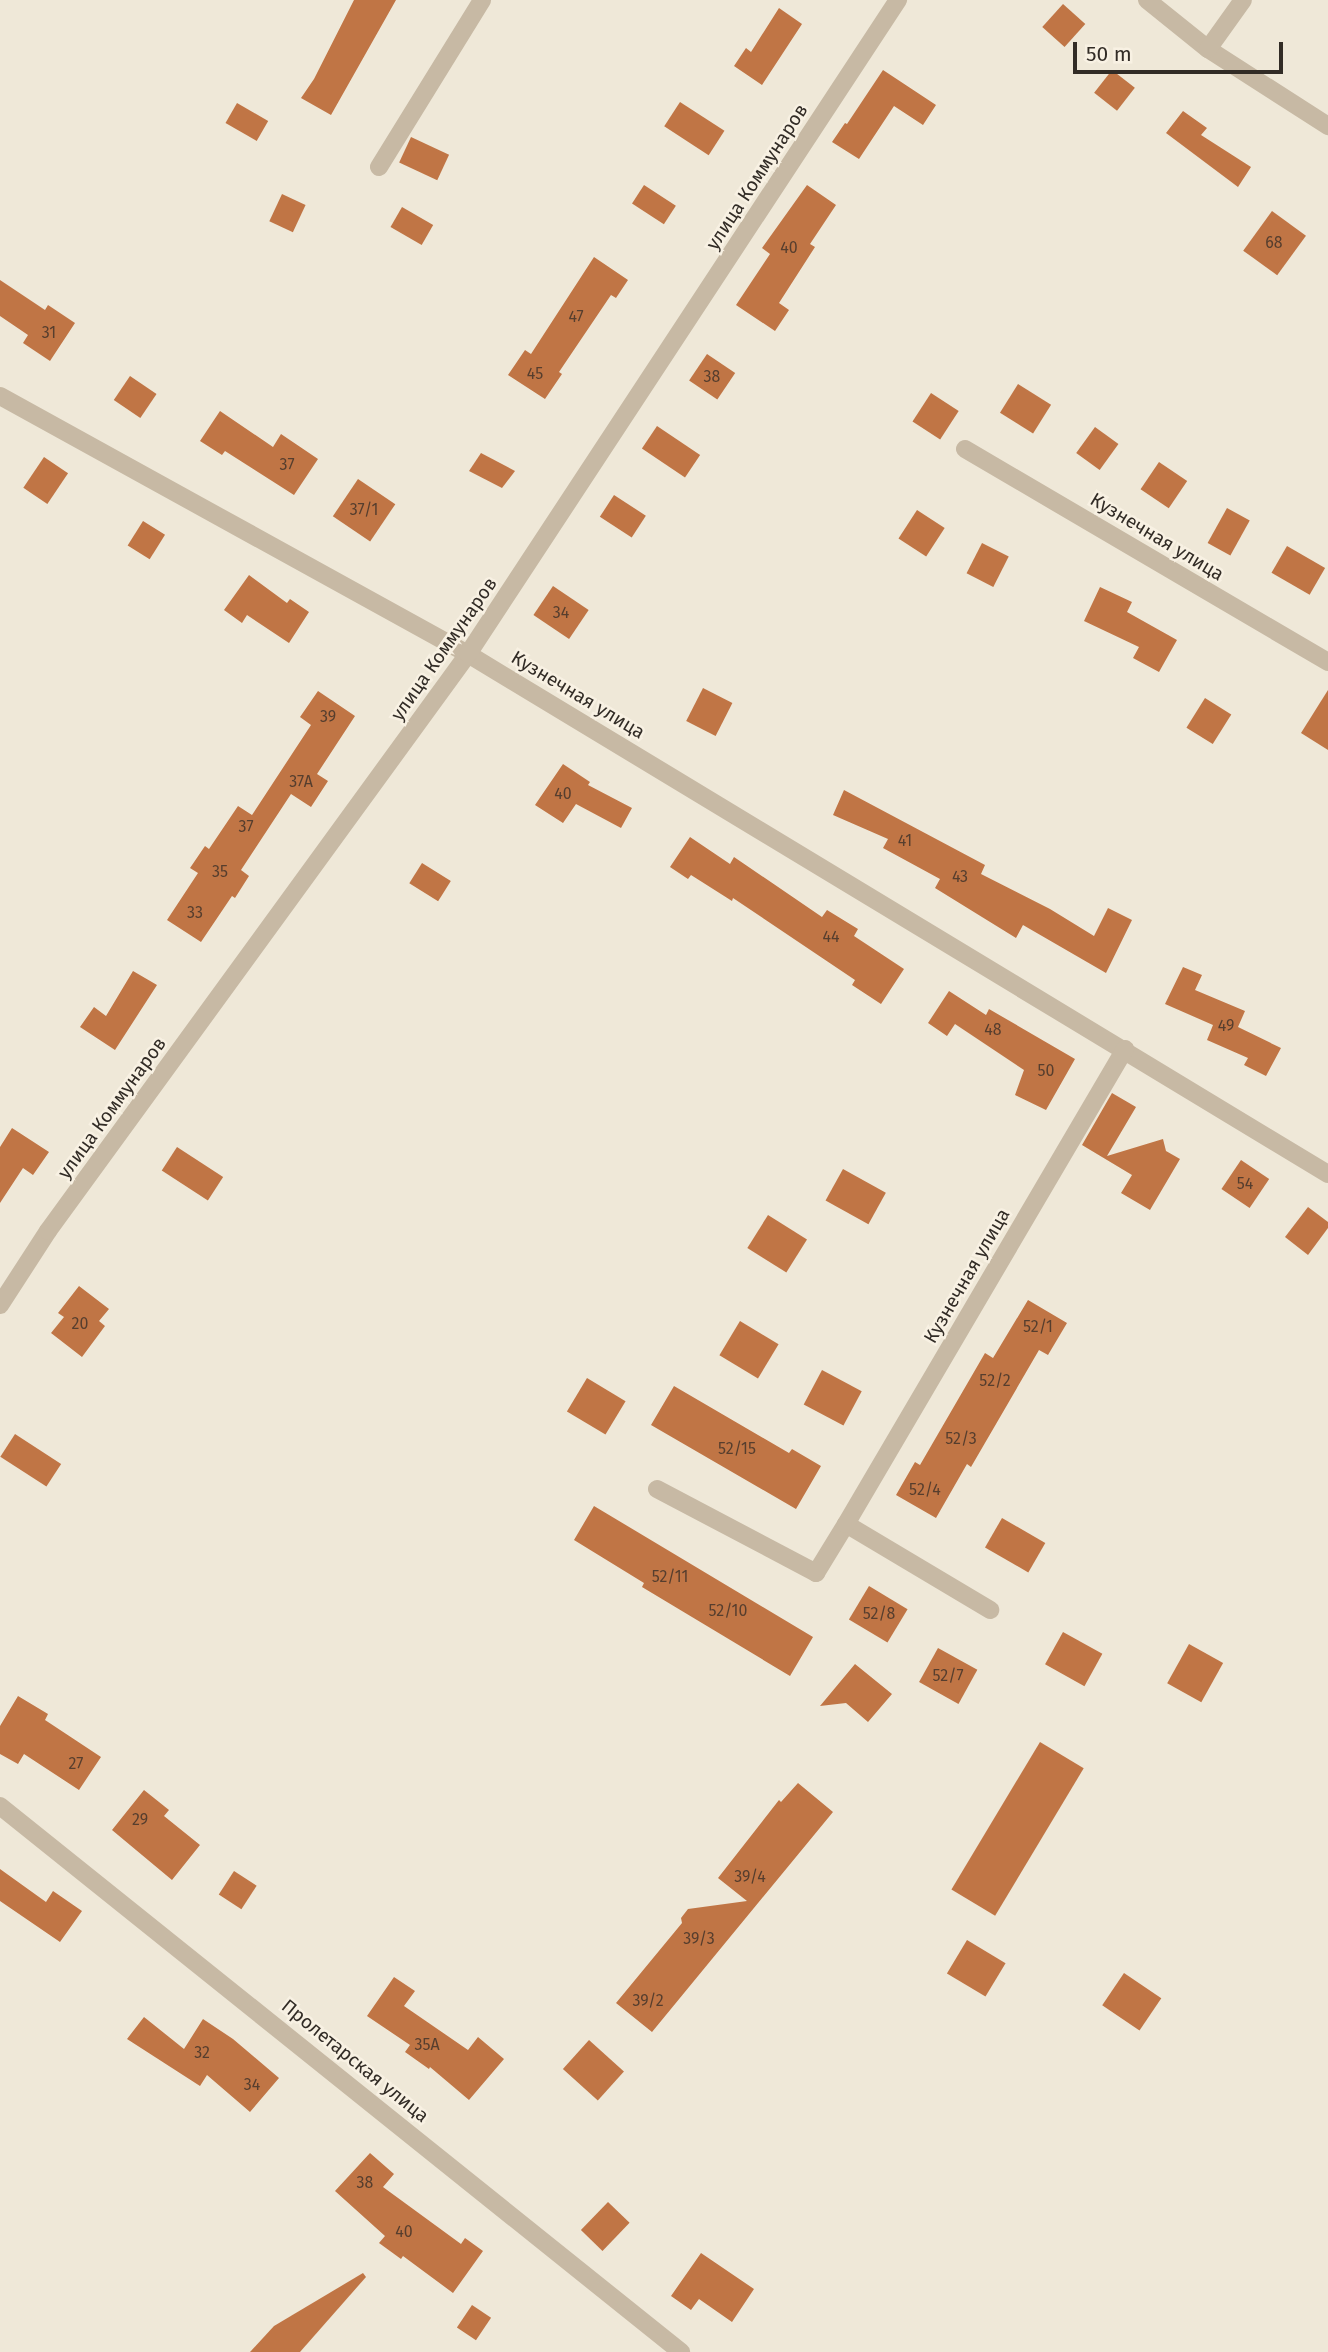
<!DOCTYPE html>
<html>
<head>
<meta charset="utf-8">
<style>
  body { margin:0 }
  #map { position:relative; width:1328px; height:2352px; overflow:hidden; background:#efe8d8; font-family:"Fira Sans",sans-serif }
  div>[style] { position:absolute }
  .building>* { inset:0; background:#c07545; transform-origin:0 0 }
  .minor>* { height:18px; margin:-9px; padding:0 9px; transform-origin:9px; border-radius:9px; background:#c7b9a4 }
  span { translate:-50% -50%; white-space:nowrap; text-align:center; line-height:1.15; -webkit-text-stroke:5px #f8f1e3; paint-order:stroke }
  .number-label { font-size:16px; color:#563e2e }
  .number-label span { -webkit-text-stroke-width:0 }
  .street-label { font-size:19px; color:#322c26 }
  .scale { position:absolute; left:1073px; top:42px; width:210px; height:32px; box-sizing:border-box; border:4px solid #322c26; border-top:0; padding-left:9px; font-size:21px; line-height:24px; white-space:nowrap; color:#322c26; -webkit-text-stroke:5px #f8f1e3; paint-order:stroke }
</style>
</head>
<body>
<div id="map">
  <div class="building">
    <i style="clip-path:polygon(354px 0,396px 0,331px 115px,301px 98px,314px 79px)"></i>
    <i style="left:1063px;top:4px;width:30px;height:31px;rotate:42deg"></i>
    <i style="clip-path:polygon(779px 8px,802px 24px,762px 85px,734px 66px,746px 48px,751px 52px)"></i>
    <i style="clip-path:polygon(883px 70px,936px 105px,923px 125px,894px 106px,859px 159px,832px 142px,845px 123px,847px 124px)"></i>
    <i style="left:1112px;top:70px;width:29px;height:29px;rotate:38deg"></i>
    <i style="left:680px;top:102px;width:53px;height:29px;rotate:33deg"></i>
    <i style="left:237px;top:103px;width:36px;height:23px;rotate:30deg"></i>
    <i style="clip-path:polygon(1183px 111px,1207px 128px,1201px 135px,1251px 167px,1238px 187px,1166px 133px)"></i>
    <i style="left:411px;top:137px;width:42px;height:28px;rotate:25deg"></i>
    <i style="left:644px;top:185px;width:38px;height:22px;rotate:33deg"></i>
    <i style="clip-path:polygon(807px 185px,836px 205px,810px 244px,815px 247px,779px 303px,789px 310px,775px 331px,736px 305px,770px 254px,762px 248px)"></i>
    <i style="left:282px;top:194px;width:26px;height:30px;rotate:25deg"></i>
    <i style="left:402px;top:207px;width:36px;height:23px;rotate:30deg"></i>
    <i style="left:1272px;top:211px;width:42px;height:49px;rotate:36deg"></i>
    <i style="clip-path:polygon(594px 257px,628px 280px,616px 298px,611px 295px,559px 372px,562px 374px,545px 399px,508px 375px,525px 350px,531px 354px)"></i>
    <i style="clip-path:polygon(0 280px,45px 310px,48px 305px,75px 323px,50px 361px,23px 343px,28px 335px,0 316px)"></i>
    <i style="left:707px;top:354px;width:34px;height:32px;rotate:34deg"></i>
    <i style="left:130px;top:376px;width:32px;height:29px;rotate:34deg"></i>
    <i style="left:1018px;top:384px;width:39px;height:34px;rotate:32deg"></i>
    <i style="left:931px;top:393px;width:33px;height:34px;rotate:33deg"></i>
    <i style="clip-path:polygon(220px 411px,273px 447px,281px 434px,318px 459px,294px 495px,225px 451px,222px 455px,200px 441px)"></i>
    <i style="left:657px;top:426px;width:52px;height:27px;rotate:34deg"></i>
    <i style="left:1095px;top:427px;width:29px;height:32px;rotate:36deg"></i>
    <i style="clip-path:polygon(481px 453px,515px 471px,502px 488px,469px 471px)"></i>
    <i style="left:44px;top:457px;width:29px;height:37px;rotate:34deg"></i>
    <i style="left:1159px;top:462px;width:34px;height:33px;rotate:34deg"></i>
    <i style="left:358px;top:479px;width:45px;height:45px;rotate:34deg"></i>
    <i style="left:614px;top:495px;width:38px;height:26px;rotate:33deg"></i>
    <i style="left:1227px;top:508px;width:26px;height:40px;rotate:29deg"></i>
    <i style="left:917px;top:510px;width:33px;height:34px;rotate:33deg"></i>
    <i style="left:143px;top:521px;width:26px;height:29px;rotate:32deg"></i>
    <i style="left:982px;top:543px;width:30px;height:34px;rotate:27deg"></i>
    <i style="left:1287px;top:546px;width:44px;height:31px;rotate:30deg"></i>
    <i style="clip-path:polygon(249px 575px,287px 603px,290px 599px,309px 612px,289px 643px,247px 615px,242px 623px,224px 610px)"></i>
    <i style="left:553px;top:586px;width:43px;height:35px;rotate:34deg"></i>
    <i style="clip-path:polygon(1100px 587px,1132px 602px,1127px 612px,1177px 640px,1159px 672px,1133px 658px,1139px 647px,1084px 621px)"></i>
    <i style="left:703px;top:688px;width:33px;height:37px;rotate:27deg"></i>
    <i style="clip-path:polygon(1328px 690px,1328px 750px,1301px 733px)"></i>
    <i style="clip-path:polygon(318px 691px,355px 716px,317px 774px,328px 781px,311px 807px,291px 794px,241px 870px,249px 876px,235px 898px,232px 896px,201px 942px,167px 920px,198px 873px,190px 868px,205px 846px,209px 849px,238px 806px,252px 815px,311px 725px,300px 717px)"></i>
    <i style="left:1205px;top:698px;width:31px;height:35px;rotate:32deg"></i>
    <i style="clip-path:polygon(563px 764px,590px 782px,588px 785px,632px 808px,621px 828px,576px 804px,563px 823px,535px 805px)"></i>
    <i style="clip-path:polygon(844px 790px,985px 865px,981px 874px,1050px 909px,1094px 936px,1108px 908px,1132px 920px,1106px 973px,1023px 925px,1016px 938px,935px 888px,940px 879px,883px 848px,888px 839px,833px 815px)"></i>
    <i style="clip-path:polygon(690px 837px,730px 864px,734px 857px,822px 917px,827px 910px,858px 929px,854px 936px,904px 969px,881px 1004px,852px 985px,855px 980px,733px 898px,732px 901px,691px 875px,688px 879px,670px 867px)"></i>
    <i style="left:422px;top:863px;width:34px;height:24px;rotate:32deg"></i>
    <i style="clip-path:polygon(1183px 967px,1202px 975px,1195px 990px,1245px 1011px,1238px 1027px,1281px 1048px,1266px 1076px,1244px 1065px,1248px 1058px,1207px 1040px,1213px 1025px,1165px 1004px)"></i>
    <i style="clip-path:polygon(133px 971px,157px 985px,115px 1050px,80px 1027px,94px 1007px,106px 1016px)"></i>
    <i style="clip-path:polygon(949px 991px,986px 1015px,989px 1009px,1075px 1059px,1046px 1110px,1015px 1095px,1024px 1070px,955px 1024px,947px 1036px,928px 1023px)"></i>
    <i style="clip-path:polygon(1112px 1093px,1136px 1107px,1107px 1156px,1163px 1139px,1166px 1151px,1180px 1159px,1150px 1210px,1121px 1193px,1132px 1175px,1082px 1145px)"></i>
    <i style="clip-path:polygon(12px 1128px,49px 1152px,33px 1175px,23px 1168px,0 1203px,0 1147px)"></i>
    <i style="left:177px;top:1147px;width:55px;height:28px;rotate:33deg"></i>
    <i style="left:1241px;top:1160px;width:34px;height:35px;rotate:34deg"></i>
    <i style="left:843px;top:1169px;width:49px;height:36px;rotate:29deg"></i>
    <i style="clip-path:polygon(1308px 1207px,1328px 1222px,1328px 1228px,1308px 1255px,1285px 1237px)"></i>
    <i style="left:768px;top:1215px;width:46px;height:39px;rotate:32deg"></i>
    <i style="clip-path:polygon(79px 1286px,109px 1309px,99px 1321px,105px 1326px,82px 1357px,51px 1333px,64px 1317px,58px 1313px)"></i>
    <i style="clip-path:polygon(1028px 1300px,1067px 1323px,1048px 1355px,1039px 1350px,971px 1467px,967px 1464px,936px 1518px,896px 1495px,915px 1462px,920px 1465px,985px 1353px,993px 1358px)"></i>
    <i style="left:740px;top:1321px;width:45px;height:40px;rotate:31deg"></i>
    <i style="left:822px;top:1370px;width:45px;height:39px;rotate:28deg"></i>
    <i style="left:587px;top:1378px;width:45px;height:39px;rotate:31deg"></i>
    <i style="clip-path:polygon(674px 1386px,789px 1453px,792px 1449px,821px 1466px,796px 1509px,651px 1425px)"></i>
    <i style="left:15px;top:1434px;width:55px;height:27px;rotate:33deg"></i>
    <i style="clip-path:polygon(594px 1506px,813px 1637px,790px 1676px,642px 1587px,644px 1583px,574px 1540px)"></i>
    <i style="left:1002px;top:1518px;width:50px;height:34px;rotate:30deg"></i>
    <i style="left:869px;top:1586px;width:45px;height:39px;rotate:31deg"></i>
    <i style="left:1063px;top:1632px;width:45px;height:37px;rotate:29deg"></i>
    <i style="left:1189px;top:1644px;width:39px;height:45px;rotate:29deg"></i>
    <i style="left:938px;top:1648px;width:45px;height:39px;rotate:29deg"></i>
    <i style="clip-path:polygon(855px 1664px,892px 1694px,868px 1722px,846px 1703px,820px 1706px)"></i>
    <i style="clip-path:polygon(18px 1696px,48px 1714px,45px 1720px,101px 1757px,79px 1790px,24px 1754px,18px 1764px,0 1754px,0 1726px)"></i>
    <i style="left:1040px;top:1742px;width:51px;height:172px;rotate:31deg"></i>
    <i style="clip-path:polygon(798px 1783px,833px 1812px,652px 2032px,616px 2003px,682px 1923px,681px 1918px,688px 1909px,747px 1901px,718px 1878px,779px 1800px,781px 1802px)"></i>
    <i style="clip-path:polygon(144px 1790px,169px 1810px,164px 1816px,200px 1845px,172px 1880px,112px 1830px)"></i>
    <i style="clip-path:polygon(0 1869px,46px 1902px,53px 1891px,82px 1911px,60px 1942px,0 1901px)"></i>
    <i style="left:234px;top:1871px;width:27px;height:28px;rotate:33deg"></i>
    <i style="left:967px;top:1940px;width:45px;height:39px;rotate:31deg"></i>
    <i style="left:1124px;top:1973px;width:45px;height:39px;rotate:34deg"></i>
    <i style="clip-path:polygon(394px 1977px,415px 1991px,404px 2006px,468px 2050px,478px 2037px,504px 2059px,469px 2100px,430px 2067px,429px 2069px,405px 2052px,410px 2045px,367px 2016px)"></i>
    <i style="clip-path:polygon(144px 2017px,184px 2049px,203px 2019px,233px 2039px,279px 2078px,250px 2112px,207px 2075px,200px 2086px,127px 2039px)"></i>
    <i style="left:589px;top:2040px;width:47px;height:39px;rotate:42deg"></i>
    <i style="clip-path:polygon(370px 2153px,394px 2174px,383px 2187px,461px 2244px,465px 2238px,483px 2251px,453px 2293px,403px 2256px,401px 2259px,379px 2243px,385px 2236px,335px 2191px)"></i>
    <i style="left:608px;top:2202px;width:30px;height:39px;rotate:44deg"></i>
    <i style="clip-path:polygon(701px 2253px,754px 2289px,732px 2322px,699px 2299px,691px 2310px,671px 2296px)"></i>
    <i style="clip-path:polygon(363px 2273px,366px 2277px,300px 2352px,250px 2352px,274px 2326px)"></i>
    <i style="left:472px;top:2305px;width:23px;height:27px;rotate:34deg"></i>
  </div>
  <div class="minor">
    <i style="left:1147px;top:0;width:78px;rotate:38.8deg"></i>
    <i style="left:1208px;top:49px;width:143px;rotate:32.7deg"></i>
    <i style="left:1208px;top:49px;width:60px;rotate:-54.5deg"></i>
    <i style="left:379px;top:167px;width:196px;rotate:-58.3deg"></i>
    <i style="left:0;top:396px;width:534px;rotate:28.87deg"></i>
    <i style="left:468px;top:654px;width:1005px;rotate:31.16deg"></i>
    <i style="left:965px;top:449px;width:421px;rotate:30.4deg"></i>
    <i style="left:0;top:1305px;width:88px;rotate:-57deg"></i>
    <i style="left:48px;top:1231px;width:714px;rotate:-53.95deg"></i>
    <i style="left:468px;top:654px;width:783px;rotate:-56.68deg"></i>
    <i style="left:657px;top:1489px;width:180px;rotate:27.8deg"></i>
    <i style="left:816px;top:1573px;width:57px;rotate:-58.5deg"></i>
    <i style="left:846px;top:1524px;width:168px;rotate:30.8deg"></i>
    <i style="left:846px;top:1524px;width:551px;rotate:-59.57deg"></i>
    <i style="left:0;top:1806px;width:873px;rotate:38.72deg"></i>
  </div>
  <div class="number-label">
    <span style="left:1274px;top:243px">68</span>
    <span style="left:789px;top:248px">40</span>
    <span style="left:576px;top:317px">47</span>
    <span style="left:49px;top:333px">31</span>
    <span style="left:535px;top:374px">45</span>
    <span style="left:712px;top:377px">38</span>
    <span style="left:287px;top:465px">37</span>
    <span style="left:364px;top:510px">37/1</span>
    <span style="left:561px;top:613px">34</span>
    <span style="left:328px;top:717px">39</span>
    <span style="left:301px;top:782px">37А</span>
    <span style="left:563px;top:794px">40</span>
    <span style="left:246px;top:827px">37</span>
    <span style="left:905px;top:841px">41</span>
    <span style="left:220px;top:872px">35</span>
    <span style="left:960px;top:877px">43</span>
    <span style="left:195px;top:913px">33</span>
    <span style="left:831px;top:937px">44</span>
    <span style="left:1226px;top:1026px">49</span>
    <span style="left:993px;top:1030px">48</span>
    <span style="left:1046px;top:1071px">50</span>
    <span style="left:1245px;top:1184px">54</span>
    <span style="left:80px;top:1324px">20</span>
    <span style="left:1038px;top:1327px">52/1</span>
    <span style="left:995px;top:1381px">52/2</span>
    <span style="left:961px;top:1439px">52/3</span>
    <span style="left:737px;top:1449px">52/15</span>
    <span style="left:925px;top:1490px">52/4</span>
    <span style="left:670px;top:1577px">52/11</span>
    <span style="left:728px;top:1611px">52/10</span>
    <span style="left:879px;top:1614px">52/8</span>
    <span style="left:948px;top:1676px">52/7</span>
    <span style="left:76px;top:1764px">27</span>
    <span style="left:140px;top:1820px">29</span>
    <span style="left:750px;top:1877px">39/4</span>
    <span style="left:699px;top:1939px">39/3</span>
    <span style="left:648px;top:2001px">39/2</span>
    <span style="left:427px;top:2045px">35А</span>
    <span style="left:202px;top:2053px">32</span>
    <span style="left:252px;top:2085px">34</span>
    <span style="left:365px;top:2183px">38</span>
    <span style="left:404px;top:2232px">40</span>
  </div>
  <div class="street-label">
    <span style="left:757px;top:177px;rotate:-57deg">улица Коммунаров</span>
    <span style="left:1157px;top:537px;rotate:31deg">Кузнечная улица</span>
    <span style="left:444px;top:649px;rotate:-55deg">улица Коммунаров</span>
    <span style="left:578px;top:695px;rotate:31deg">Кузнечная улица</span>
    <span style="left:112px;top:1108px;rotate:-54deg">улица Коммунаров</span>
    <span style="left:967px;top:1276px;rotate:-60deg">Кузнечная улица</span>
    <span style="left:355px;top:2061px;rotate:39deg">Пролетарская улица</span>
  </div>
  <div class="scale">50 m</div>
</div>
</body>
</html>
